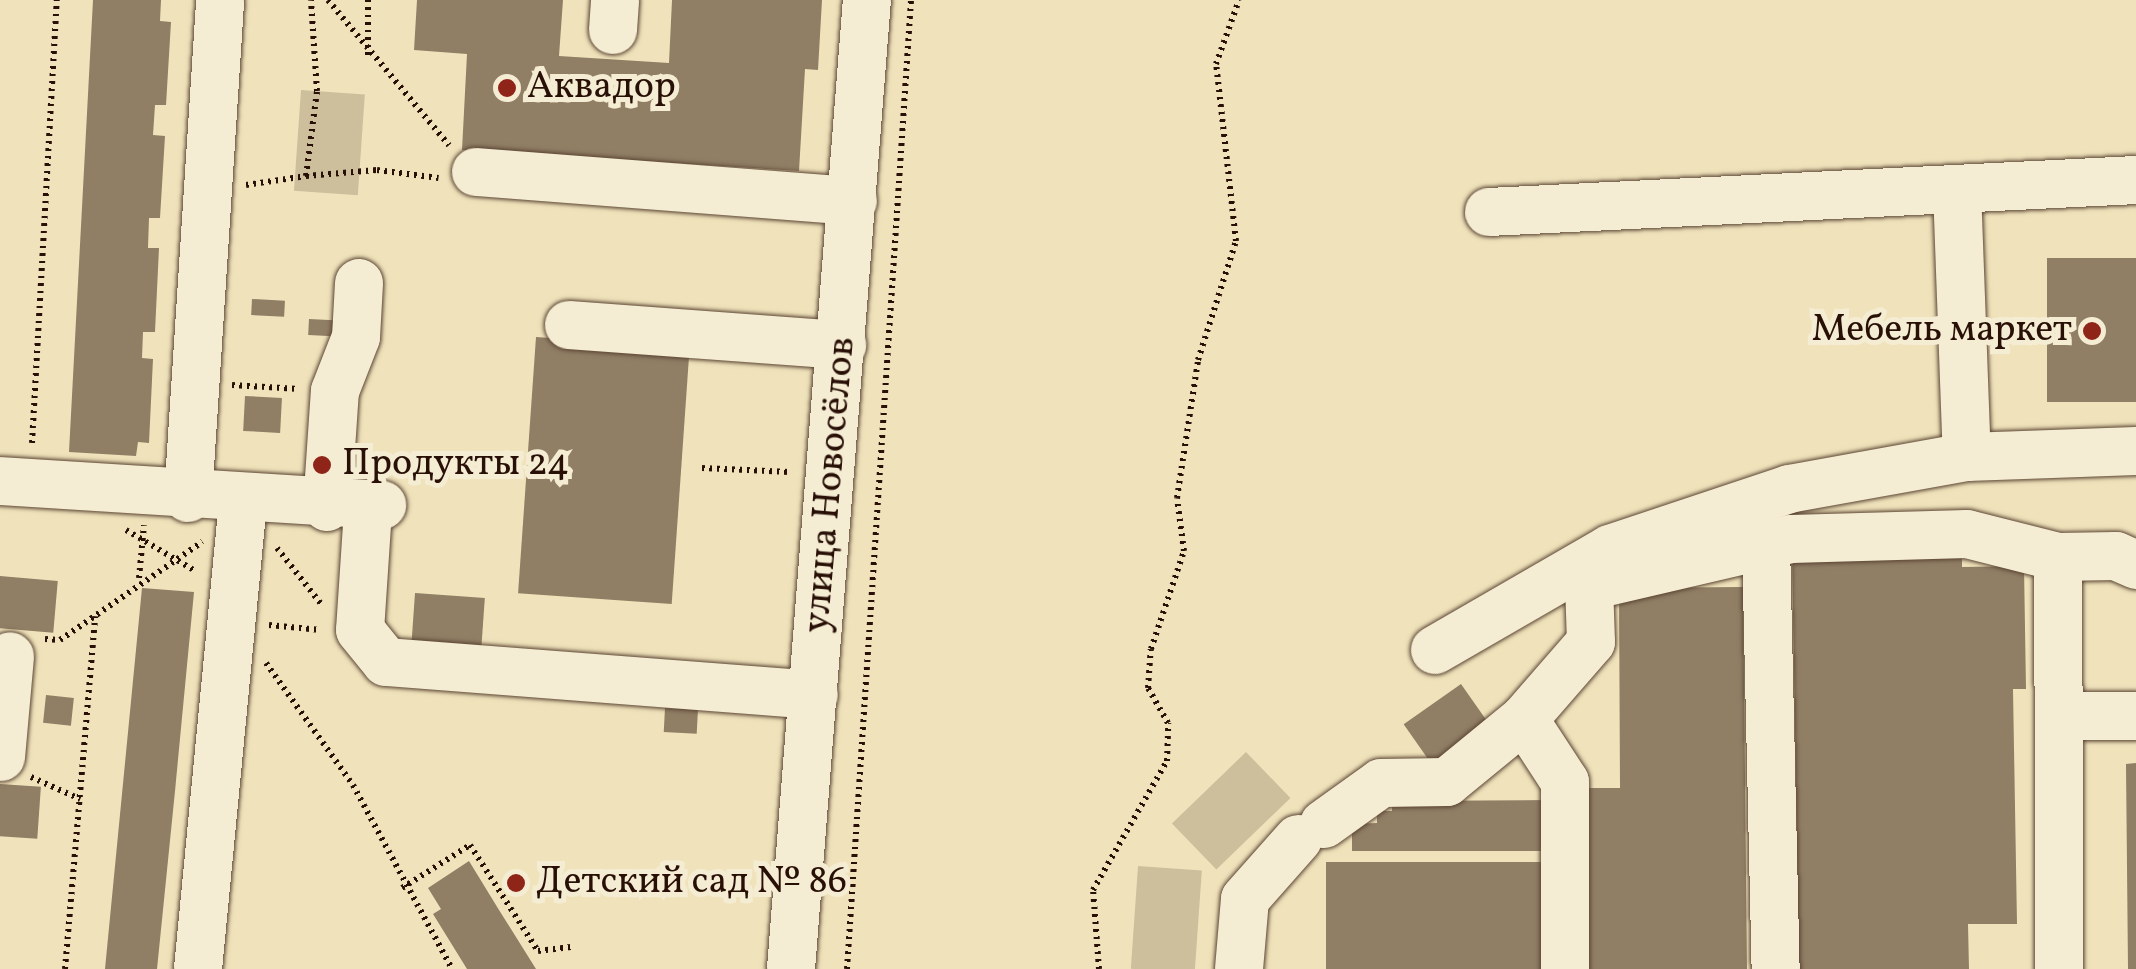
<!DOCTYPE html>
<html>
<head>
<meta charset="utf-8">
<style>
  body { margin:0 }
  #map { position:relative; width:2136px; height:969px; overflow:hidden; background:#f0e3bb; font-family:Vollkorn,serif }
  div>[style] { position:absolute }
  .green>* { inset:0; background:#cebf9c; transform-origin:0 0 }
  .building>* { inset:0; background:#907e65; transform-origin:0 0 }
  .path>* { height:6px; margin-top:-3px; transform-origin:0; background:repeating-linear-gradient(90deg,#291007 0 2.5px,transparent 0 7.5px) }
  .roads { filter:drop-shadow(0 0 2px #5b4534) drop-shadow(0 0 2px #5b4534) }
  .minor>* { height:48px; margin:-24px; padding:0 24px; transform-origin:24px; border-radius:24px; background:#f5edd3 }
  .dots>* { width:28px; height:28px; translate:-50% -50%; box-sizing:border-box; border:5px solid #f5edd3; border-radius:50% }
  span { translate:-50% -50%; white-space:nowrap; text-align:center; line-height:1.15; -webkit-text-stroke:10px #f5edd3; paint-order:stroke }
  .poi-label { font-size:38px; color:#291007 }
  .left { translate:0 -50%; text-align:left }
  .right { translate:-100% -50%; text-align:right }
  .street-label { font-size:38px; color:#291007 }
</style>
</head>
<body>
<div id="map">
  <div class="green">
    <i style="left:301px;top:90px;width:64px;height:101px;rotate:4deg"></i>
    <i style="left:1246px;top:752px;width:64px;height:103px;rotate:46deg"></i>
    <i style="left:1138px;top:866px;width:64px;height:103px;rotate:4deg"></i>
  </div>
  <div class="building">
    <i style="clip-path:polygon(93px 0,161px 0,160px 21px,171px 22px,166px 105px,155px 105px,153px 135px,165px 136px,160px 218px,149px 218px,148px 248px,159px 248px,155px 332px,143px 332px,142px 358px,153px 359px,149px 443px,138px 442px,136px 456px,69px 452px)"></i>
    <i style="clip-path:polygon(417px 0,563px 0,559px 56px,669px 63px,672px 0,822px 0,818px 70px,805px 69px,799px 171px,462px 150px,467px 54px,414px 50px)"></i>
    <i style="left:2136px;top:258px;width:144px;height:89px;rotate:90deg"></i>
    <i style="left:252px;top:299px;width:33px;height:16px;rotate:3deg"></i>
    <i style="left:309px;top:319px;width:35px;height:16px;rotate:3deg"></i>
    <i style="left:536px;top:337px;width:154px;height:257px;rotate:4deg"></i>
    <i style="left:245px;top:396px;width:37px;height:35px;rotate:3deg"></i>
    <i style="clip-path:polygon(1962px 545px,1962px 567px,2024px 566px,2026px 689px,2013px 689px,2017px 924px,1968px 924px,1969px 969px,1799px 969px,1792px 548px)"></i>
    <i style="left:0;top:576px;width:58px;height:52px;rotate:5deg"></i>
    <i style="clip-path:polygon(1743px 587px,1747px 969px,1580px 969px,1578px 788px,1620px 788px,1619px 588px)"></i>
    <i style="clip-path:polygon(142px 588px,194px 592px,175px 791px,157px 969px,105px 969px)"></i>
    <i style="left:415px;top:593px;width:70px;height:50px;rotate:4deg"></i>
    <i style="left:1461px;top:684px;width:52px;height:70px;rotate:55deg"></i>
    <i style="left:46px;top:695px;width:28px;height:28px;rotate:6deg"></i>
    <i style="left:665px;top:708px;width:33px;height:24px;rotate:3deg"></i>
    <i style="clip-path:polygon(2136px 763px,2136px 969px,2128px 969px,2126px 764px)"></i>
    <i style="left:0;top:784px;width:41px;height:52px;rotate:4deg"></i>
    <i style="clip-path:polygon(1549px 800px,1549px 851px,1352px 851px,1352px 824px,1377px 823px,1377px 811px,1392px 811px,1392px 801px)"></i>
    <i style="clip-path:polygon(469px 861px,499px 910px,536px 969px,467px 969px,433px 914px,441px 909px,428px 888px)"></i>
    <i style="left:1548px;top:862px;width:107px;height:222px;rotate:90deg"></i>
  </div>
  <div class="path">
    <i style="left:328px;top:0;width:189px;rotate:50.2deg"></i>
    <i style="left:368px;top:0;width:55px;rotate:90deg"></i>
    <i style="left:306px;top:176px;width:71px;rotate:-4.8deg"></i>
    <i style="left:377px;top:170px;width:62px;rotate:7.5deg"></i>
    <i style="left:246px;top:185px;width:61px;rotate:-8.5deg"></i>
    <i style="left:306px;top:176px;width:86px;rotate:-82.6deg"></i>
    <i style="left:317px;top:91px;width:91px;rotate:-93.8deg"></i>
    <i style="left:232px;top:385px;width:67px;rotate:3.4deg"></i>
    <i style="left:32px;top:443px;width:444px;rotate:-86.8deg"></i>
    <i style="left:702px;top:468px;width:88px;rotate:2.6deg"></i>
    <i style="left:126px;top:530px;width:82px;rotate:30.6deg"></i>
    <i style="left:277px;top:548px;width:73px;rotate:51.7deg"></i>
    <i style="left:139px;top:578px;width:53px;rotate:-84.6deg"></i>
    <i style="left:269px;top:625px;width:52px;rotate:5.5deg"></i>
    <i style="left:45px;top:639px;width:15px;rotate:4deg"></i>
    <i style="left:60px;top:640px;width:173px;rotate:-34.6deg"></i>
    <i style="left:266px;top:663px;width:150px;rotate:54.5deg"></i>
    <i style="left:353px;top:785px;width:209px;rotate:61.7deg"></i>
    <i style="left:31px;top:777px;width:54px;rotate:24.2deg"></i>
    <i style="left:402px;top:888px;width:80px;rotate:-32.3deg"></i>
    <i style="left:470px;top:845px;width:126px;rotate:57.3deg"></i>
    <i style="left:538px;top:951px;width:33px;rotate:-7deg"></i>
    <i style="left:65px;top:969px;width:354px;rotate:-85.1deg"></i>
    <i style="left:847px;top:969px;width:971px;rotate:-86.22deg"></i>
    <i style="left:1099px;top:969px;width:79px;rotate:-94.3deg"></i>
    <i style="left:1093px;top:890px;width:149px;rotate:-60.2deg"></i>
    <i style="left:1167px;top:761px;width:38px;rotate:-88deg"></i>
    <i style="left:1168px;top:723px;width:40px;rotate:-119.7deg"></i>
    <i style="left:1148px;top:688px;width:39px;rotate:-86deg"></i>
    <i style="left:1151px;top:649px;width:103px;rotate:-71.4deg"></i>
    <i style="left:1184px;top:551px;width:53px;rotate:-97.5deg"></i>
    <i style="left:1177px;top:498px;width:140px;rotate:-81.3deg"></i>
    <i style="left:1198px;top:360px;width:125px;rotate:-72.3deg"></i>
    <i style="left:1236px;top:241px;width:178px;rotate:-96.4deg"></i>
    <i style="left:1216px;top:64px;width:68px;rotate:-70.2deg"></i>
  </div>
  <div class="roads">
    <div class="minor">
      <i style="left:613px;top:30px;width:30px;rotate:-86deg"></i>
      <i style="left:476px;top:172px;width:378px;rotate:4.4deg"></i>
      <i style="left:1957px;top:189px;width:268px;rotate:87.9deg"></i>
      <i style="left:1489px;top:212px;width:648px;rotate:-2.83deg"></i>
      <i style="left:569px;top:325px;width:274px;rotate:4.2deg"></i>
      <i style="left:0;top:481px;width:383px;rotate:3.6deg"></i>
      <i style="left:188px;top:498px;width:499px;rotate:-86.3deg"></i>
      <i style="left:327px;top:507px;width:116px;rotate:-86.1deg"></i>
      <i style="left:335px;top:391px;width:58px;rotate:-68.7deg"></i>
      <i style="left:356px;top:337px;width:54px;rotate:-86.8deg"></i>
      <i style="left:368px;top:510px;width:120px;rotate:93.8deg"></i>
      <i style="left:360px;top:630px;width:41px;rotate:50.9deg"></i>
      <i style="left:386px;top:662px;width:429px;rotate:4.4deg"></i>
      <i style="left:1766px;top:544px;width:425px;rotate:88.7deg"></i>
      <i style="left:1435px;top:650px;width:202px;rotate:-30deg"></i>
      <i style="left:1610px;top:549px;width:189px;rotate:-18.5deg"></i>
      <i style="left:1789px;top:489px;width:181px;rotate:-10.2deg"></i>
      <i style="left:1967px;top:457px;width:169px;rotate:-2deg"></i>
      <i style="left:2059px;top:716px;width:77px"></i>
      <i style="left:1524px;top:719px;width:75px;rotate:56.9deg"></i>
      <i style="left:1565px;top:782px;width:187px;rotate:90deg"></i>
      <i style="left:1px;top:757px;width:101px;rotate:-84.9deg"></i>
      <i style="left:1324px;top:824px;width:70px;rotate:-35.7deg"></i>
      <i style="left:1381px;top:783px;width:66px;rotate:-0.9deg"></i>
      <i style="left:1447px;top:782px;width:99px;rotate:-39.3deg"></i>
      <i style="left:1524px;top:719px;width:102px;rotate:-49deg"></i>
      <i style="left:1591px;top:642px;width:56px;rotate:-92deg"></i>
      <i style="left:1589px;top:586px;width:207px;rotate:-13.1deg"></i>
      <i style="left:1791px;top:539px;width:176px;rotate:-1.6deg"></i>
      <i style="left:1967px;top:534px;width:94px;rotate:14.2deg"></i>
      <i style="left:198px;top:969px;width:469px;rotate:-84.5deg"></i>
      <i style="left:791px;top:969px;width:972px;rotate:-85.52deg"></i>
      <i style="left:1239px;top:969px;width:70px;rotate:-85.1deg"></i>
      <i style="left:1245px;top:899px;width:80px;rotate:-48.5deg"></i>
      <i style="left:2059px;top:969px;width:412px;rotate:-90.1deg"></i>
      <i style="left:2058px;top:557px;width:58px;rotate:-1deg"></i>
      <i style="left:2116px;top:556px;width:22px;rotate:24deg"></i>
    </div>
  </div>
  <div class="dots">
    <i style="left:507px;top:88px;background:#8f2418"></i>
    <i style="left:2092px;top:331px;background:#8f2418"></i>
    <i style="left:322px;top:465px;background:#8f2418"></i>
    <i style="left:516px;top:883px;background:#8f2418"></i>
  </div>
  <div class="poi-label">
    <span class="left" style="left:527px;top:88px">Аквадор</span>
    <span class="right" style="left:2072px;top:331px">Мебель маркет</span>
    <span class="left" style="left:342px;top:465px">Продукты 24</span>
    <span class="left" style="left:536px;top:883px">Детский сад № 86</span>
  </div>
  <div class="street-label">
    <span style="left:831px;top:485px;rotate:-85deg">улица Новосёлов</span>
  </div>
</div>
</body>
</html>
